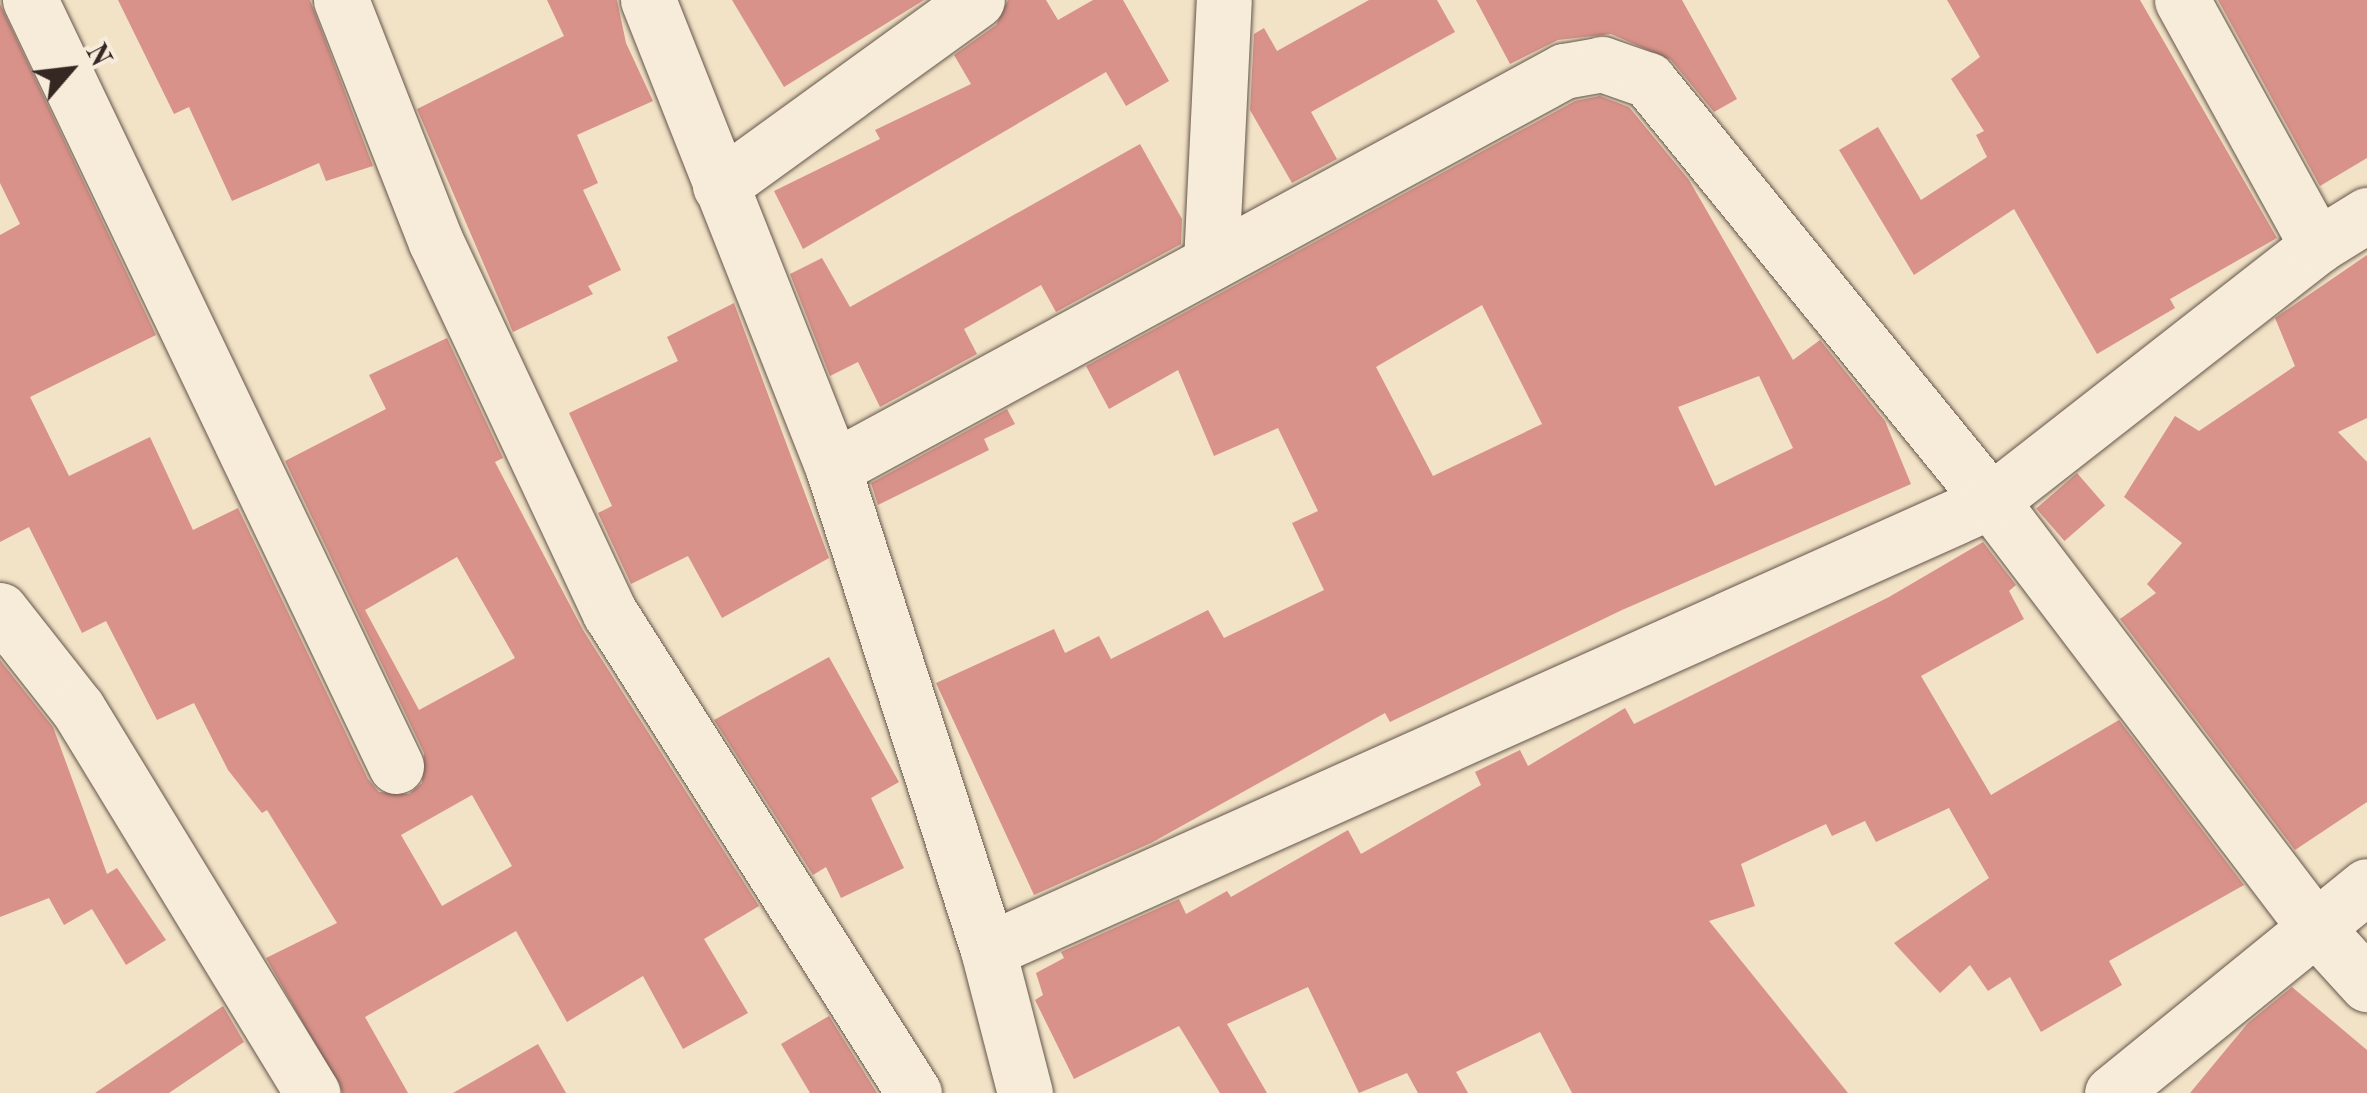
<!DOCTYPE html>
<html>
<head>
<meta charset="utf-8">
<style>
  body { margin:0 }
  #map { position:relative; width:2367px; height:1093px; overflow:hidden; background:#f2e2c6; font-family:"Old Standard TT",serif }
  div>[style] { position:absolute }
  .building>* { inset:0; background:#d8928a; transform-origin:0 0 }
  .roads { filter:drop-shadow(0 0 2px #64564b) drop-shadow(0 0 2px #64564b) }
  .minor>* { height:55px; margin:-27.5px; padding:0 27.5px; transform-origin:27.5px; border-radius:27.5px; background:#f7ecda }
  span { translate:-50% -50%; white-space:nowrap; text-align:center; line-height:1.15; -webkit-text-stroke:10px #f7ecda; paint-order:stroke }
  .north { position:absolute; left:20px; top:20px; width:100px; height:100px; -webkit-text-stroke:8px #f7ecda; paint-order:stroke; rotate:62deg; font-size:28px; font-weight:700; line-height:40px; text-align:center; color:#352722 }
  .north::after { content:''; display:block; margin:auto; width:35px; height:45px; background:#352722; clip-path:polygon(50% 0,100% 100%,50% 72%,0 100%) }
</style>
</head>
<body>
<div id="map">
  <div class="building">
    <i style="clip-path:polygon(118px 0,310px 0,373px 166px,326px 181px,319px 163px,232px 201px,189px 107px,174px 114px)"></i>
    <i style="clip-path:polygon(547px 0,617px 0,626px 43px,653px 101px,577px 135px,598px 183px,583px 190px,621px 270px,588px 286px,593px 294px,513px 332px,417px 109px,564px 36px)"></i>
    <i style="clip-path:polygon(732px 0,924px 0,784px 87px)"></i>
    <i style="clip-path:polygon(1008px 0,1046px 0,1058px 20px,1093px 0,1123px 0,1169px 81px,1126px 106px,1106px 72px,803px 249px,774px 191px,880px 139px,875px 130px,971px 84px,954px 55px,996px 25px)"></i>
    <i style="clip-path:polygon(1369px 0,1437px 0,1455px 32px,1311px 112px,1337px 159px,1292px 183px,1250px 110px,1254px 34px,1264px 28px,1277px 51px)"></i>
    <i style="clip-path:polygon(1476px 0,1682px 0,1737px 99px,1714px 112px,1671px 60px,1611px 34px,1558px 40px,1510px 64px)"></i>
    <i style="clip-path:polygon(1947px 0,2140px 0,2277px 238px,2170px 299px,2175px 308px,2097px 354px,2014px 209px,1914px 275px,1839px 150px,1878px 127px,1921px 200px,1987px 157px,1976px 135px,1984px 131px,1951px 79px,1980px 57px)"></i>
    <i style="clip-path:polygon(2218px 0,2367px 0,2367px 158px,2320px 186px)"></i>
    <i style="clip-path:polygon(evenodd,0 4px,156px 335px,30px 397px,69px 476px,150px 437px,193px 530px,238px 508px,368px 779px,379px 792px,409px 794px,422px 783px,424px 753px,285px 461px,386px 409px,369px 375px,447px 338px,503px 458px,495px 462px,583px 630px,759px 906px,704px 939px,748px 1013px,683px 1049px,643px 976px,567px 1022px,516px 931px,365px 1017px,408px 1093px,343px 1093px,266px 958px,337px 923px,267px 810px,262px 813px,228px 770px,194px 703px,157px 720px,106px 621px,82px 633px,29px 527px,0 542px,0 235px,20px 224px,0 183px,0 4px,457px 557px,515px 658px,419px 710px,365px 610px,457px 557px,0 4px,472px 795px,512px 866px,442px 906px,401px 835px,472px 795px)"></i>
    <i style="clip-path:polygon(evenodd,1600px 96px,1629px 107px,1689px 180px,1793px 360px,1820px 340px,1885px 421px,1911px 484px,1622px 610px,1390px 722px,1385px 713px,1151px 843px,1034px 895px,936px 683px,1054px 629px,1065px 653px,1099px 636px,1111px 659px,1208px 610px,1224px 638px,1324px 590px,1292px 523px,1318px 511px,1278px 428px,1214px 456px,1178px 370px,1109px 409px,1086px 366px,1575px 101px,1600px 96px,1482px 305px,1542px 424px,1433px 476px,1376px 367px,1482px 305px,1600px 96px,1759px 376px,1793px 448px,1715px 486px,1678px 407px,1759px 376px)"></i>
    <i style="clip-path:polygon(1140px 144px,1182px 219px,1181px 244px,1056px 312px,1041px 285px,964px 329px,977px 354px,880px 407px,858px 362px,830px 376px,790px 274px,822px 258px,850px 307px)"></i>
    <i style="clip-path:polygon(2367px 255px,2367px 418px,2338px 432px,2367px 462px,2367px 802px,2295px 850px,2120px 619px,2156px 593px,2147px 584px,2182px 543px,2124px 497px,2175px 416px,2199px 431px,2295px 366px,2275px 318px)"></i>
    <i style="clip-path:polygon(734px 303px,829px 558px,722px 618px,688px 556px,631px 584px,598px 513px,612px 506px,569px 413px,678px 361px,667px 337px)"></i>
    <i style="clip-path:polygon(1007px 409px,1015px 424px,984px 439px,989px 450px,878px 505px,871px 483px)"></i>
    <i style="left:2077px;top:473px;width:43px;height:54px;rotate:49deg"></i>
    <i style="clip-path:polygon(1983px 542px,2016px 585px,2009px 591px,2024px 619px,1921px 676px,1991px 795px,2119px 720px,2244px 885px,2109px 961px,2122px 985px,2041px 1032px,2010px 977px,1988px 991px,1970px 965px,1940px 993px,1894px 943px,1989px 878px,1949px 808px,1876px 842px,1865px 821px,1832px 836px,1826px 824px,1741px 864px,1755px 906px,1709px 921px,1848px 1093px,1572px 1093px,1540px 1032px,1456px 1072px,1468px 1093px,1418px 1093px,1407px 1073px,1359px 1093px,1308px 987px,1227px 1024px,1267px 1093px,1220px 1093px,1179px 1026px,1074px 1079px,1035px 1000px,1043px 995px,1036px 973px,1064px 958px,1061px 952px,1179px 899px,1186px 914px,1227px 891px,1231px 897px,1348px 830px,1361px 854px,1481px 785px,1475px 772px,1520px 750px,1528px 766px,1625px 708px,1634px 724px,1889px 597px)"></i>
    <i style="clip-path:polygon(829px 657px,899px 782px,871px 798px,904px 868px,841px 898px,826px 867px,813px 875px,714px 720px)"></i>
    <i style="clip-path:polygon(0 660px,53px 727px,107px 874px,117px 868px,166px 940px,126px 965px,92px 909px,64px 925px,49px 898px,0 917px)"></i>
    <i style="clip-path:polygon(2292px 987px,2367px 1050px,2367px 1093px,2190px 1093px,2248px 1023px)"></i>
    <i style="clip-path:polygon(223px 1006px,244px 1042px,169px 1093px,95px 1093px)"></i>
    <i style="clip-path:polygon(829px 1016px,877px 1093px,810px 1093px,781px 1044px)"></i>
    <i style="clip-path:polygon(538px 1044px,566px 1093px,453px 1093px)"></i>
  </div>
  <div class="roads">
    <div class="minor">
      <i style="left:30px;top:0;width:849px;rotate:64.46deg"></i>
      <i style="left:341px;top:0;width:260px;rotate:68.6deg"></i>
      <i style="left:436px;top:242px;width:410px;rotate:64.9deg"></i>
      <i style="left:610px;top:613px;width:568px;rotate:57.65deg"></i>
      <i style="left:648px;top:0;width:503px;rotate:68.43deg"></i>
      <i style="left:833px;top:468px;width:506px;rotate:72.17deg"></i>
      <i style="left:988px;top:950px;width:148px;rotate:75.5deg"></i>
      <i style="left:2182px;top:0;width:281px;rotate:61.2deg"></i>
      <i style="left:720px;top:186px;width:317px;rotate:-35.9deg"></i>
      <i style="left:1211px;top:262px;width:262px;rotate:-87.2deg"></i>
      <i style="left:833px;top:468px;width:832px;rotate:-28.51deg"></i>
      <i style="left:1564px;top:71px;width:39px;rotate:-10deg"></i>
      <i style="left:1602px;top:64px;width:49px;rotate:19.2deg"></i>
      <i style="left:1648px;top:80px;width:543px;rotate:50.83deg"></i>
      <i style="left:1991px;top:501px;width:534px;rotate:52.77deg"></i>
      <i style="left:2314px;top:926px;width:79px;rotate:47.6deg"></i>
      <i style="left:0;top:610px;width:126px;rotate:51.8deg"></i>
      <i style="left:78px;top:709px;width:450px;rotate:58.6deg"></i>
      <i style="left:988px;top:950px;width:1099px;rotate:-24.12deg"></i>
      <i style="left:1991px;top:501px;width:414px;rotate:-38deg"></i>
      <i style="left:2317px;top:246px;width:59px;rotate:-31.8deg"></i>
      <i style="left:2112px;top:1093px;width:328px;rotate:-39.1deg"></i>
    </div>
  </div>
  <div class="north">N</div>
</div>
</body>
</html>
